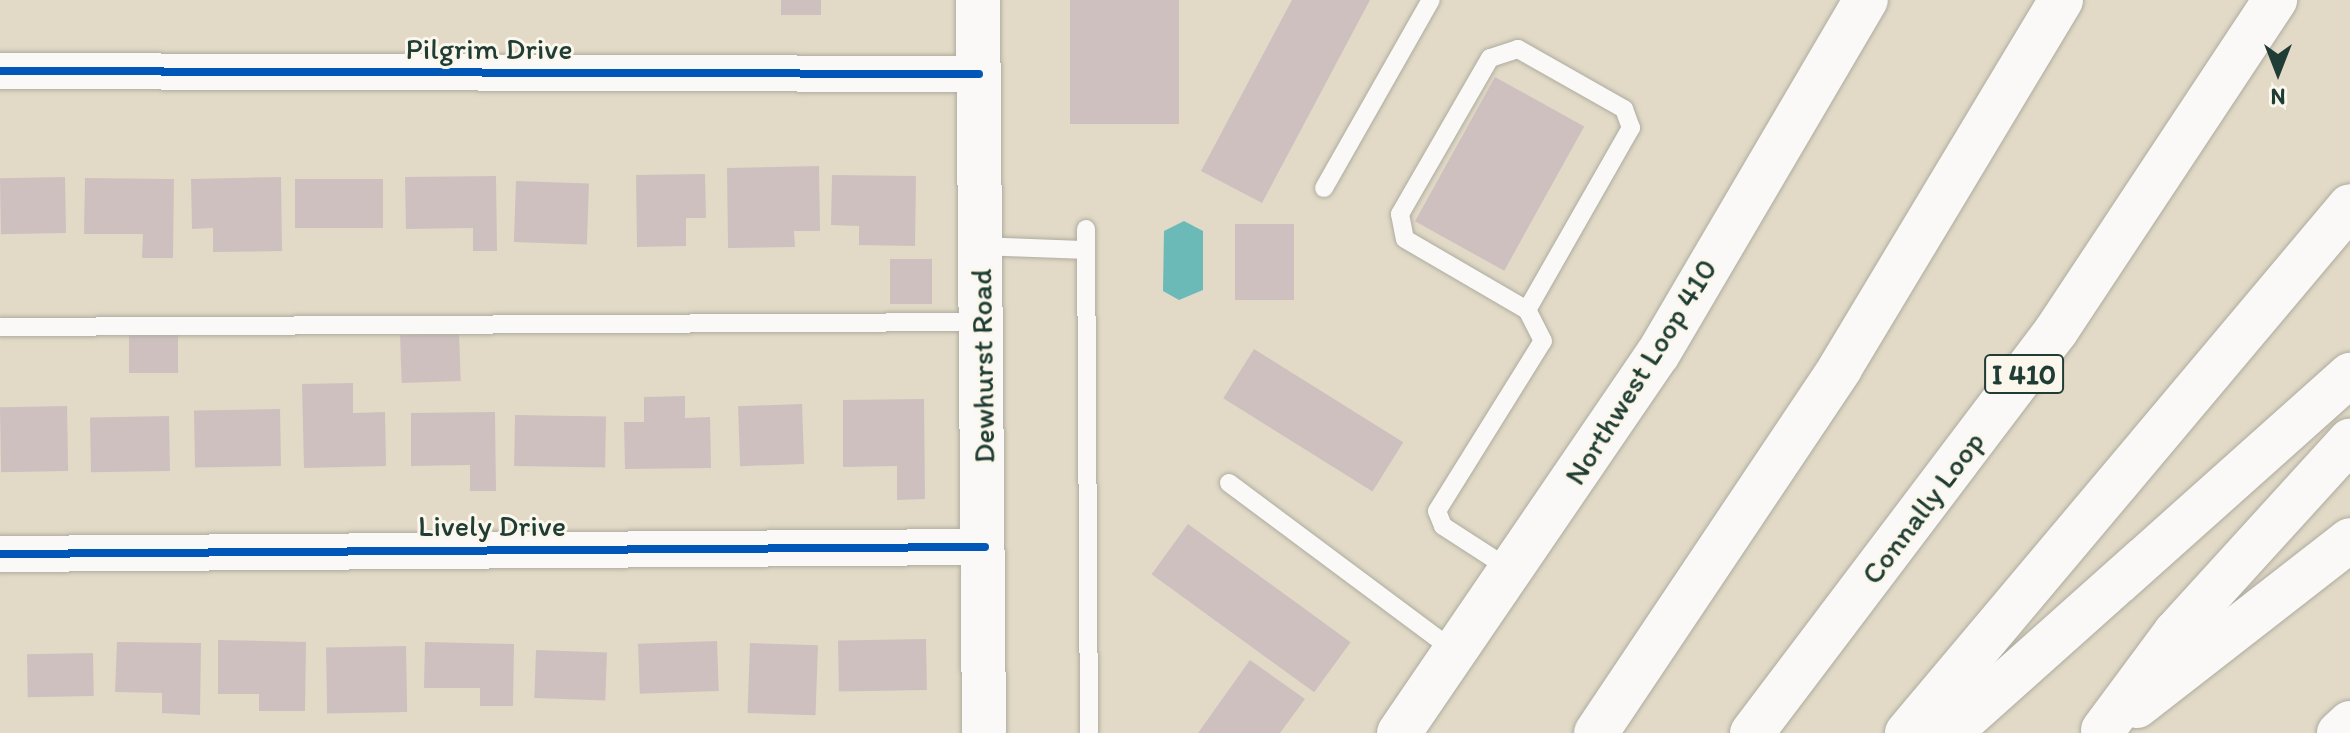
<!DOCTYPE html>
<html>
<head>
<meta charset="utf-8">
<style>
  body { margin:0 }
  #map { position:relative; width:2350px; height:733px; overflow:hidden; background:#e2dac7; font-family:Itim,sans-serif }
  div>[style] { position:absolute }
  .water>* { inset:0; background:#6cbab8 }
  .building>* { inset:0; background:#cec0bf; transform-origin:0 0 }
  .roads { filter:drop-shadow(0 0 2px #aeac9f) drop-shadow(0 0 2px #aeac9f) }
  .lane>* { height:18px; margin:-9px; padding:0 9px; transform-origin:9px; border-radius:9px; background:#fbf9f7 }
  .street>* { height:36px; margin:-18px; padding:0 18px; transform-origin:18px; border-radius:18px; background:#fbf9f7 }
  .secondary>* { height:44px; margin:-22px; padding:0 22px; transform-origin:22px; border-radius:22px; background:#fbf9f7 }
  .highway>* { height:44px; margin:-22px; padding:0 22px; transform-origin:22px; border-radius:22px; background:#fbf9f7 }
  .cycleway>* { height:8px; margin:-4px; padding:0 4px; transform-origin:4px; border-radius:4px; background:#0057b8 }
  span { translate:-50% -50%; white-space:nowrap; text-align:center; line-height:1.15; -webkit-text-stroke:6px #fbf7ec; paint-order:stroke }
  .shield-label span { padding:2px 6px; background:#fbf7ec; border:2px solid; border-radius:6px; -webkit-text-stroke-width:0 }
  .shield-label { font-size:28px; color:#1f3d34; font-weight:700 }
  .street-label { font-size:30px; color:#1f3d34 }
  .north { position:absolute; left:2238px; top:32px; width:80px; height:80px; -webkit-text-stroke:6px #fbf7ec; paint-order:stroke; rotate:180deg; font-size:22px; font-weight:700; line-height:32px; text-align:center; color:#1f3d34 }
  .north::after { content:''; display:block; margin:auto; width:28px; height:36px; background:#1f3d34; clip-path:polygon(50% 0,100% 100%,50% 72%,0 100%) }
</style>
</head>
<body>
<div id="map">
  <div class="water">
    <i style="clip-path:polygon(1184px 221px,1203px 231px,1203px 290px,1179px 300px,1163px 291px,1164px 231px)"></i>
  </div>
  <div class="building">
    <i style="left:781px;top:0;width:40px;height:15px"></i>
    <i style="left:1070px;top:0;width:109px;height:124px"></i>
    <i style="clip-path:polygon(1292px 0,1370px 0,1262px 203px,1201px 171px)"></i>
    <i style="left:1495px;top:77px;width:102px;height:165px;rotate:29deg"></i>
    <i style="clip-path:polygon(819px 166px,820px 231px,794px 231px,795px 247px,728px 248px,727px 168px)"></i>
    <i style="clip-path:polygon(705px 174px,706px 218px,686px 218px,686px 246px,637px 247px,636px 175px)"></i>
    <i style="clip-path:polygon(832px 175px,916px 176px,915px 246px,859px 245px,859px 226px,831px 225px)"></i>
    <i style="clip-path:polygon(496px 176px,497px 251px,473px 251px,473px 228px,406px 229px,405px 177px)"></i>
    <i style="left:65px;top:177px;width:56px;height:65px;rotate:89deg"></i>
    <i style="clip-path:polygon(281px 177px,282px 251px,213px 252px,213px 228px,192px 229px,191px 179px)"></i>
    <i style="clip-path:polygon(85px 178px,174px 179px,173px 258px,142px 258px,143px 234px,84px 234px)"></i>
    <i style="left:383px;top:179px;width:49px;height:88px;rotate:90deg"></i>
    <i style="left:516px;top:181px;width:73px;height:61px;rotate:2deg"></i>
    <i style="left:1235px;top:224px;width:59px;height:76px"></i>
    <i style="left:890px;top:259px;width:42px;height:45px"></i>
    <i style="left:129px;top:332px;width:49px;height:41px"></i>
    <i style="left:459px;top:333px;width:48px;height:59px;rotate:88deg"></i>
    <i style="left:1254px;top:349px;width:176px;height:58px;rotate:32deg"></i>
    <i style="clip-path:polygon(353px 383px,353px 413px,385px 412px,386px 466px,304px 468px,302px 384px)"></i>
    <i style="clip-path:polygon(685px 396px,685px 418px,710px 417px,711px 468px,625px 469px,624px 422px,644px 422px,644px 397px)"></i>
    <i style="clip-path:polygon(924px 399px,925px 499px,897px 500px,897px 466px,843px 467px,843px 400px)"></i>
    <i style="left:802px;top:404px;width:60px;height:64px;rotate:88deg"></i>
    <i style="left:67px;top:406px;width:65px;height:67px;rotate:89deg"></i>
    <i style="left:280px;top:409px;width:57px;height:86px;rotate:89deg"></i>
    <i style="clip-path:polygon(495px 412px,496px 491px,470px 491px,470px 465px,411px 466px,411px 413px)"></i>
    <i style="left:515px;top:415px;width:91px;height:51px;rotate:1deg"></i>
    <i style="left:169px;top:416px;width:55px;height:79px;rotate:89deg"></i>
    <i style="left:1188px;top:524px;width:201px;height:62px;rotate:36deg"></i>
    <i style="left:926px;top:639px;width:51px;height:88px;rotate:89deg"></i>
    <i style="clip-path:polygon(218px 640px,306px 642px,305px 711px,259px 711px,259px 694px,218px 694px)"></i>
    <i style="left:717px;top:641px;width:50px;height:79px;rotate:88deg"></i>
    <i style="clip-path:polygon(117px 642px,201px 643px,200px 715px,162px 713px,162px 693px,115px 692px)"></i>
    <i style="clip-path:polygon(425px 642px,514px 644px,513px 706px,480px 706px,480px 688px,424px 688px)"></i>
    <i style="left:750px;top:643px;width:68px;height:70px;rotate:2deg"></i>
    <i style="left:406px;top:646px;width:66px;height:80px;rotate:89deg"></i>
    <i style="left:536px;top:650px;width:71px;height:48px;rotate:2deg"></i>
    <i style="left:93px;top:653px;width:43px;height:66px;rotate:89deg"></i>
    <i style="clip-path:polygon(1250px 660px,1305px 699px,1280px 733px,1198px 733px)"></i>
  </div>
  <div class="roads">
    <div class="lane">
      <i style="left:1324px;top:188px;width:216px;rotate:-60.4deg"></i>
      <i style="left:1086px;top:229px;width:504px;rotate:89.66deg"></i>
      <i style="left:981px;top:246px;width:105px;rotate:2.2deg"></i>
      <i style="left:0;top:327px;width:982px;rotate:-0.29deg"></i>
      <i style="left:1229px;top:483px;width:283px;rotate:36.7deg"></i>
      <i style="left:1511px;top:570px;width:81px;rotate:-147.1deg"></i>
      <i style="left:1443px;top:526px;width:16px;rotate:-112deg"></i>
      <i style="left:1437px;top:511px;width:200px;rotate:-58.1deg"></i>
      <i style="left:1543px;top:341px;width:35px;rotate:-117deg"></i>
      <i style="left:1527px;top:310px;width:210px;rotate:-60.3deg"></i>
      <i style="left:1631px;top:128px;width:20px;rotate:-110deg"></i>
      <i style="left:1624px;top:109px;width:122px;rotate:-150.5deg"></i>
      <i style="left:1518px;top:49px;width:29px;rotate:162deg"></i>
      <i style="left:1490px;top:58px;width:180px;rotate:120deg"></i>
      <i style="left:1400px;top:214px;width:25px;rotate:79deg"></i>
      <i style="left:1405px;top:239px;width:141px;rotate:30.2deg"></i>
    </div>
    <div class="street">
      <i style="left:0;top:71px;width:979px;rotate:0.18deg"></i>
      <i style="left:0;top:554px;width:985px;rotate:-0.41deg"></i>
    </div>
    <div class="secondary">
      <i style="left:978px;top:0;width:733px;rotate:89.53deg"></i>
      <i style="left:1399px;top:733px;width:459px;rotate:-55.7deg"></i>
      <i style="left:1658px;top:354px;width:411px;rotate:-59.6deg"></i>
    </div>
    <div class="highway">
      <i style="left:2137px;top:706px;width:270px;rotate:-37.9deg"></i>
      <i style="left:2103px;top:730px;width:121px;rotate:-53.4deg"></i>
      <i style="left:2175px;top:633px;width:260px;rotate:-47.7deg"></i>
      <i style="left:1596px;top:733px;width:439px;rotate:-56.2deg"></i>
      <i style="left:1840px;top:368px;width:429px;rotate:-59deg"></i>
      <i style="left:1752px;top:733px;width:504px;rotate:-52.9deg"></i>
      <i style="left:2056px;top:331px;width:397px;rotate:-56.5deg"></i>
      <i style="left:1907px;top:733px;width:688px;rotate:-49.95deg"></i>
      <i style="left:1949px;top:733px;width:538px;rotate:-41.76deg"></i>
      <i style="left:2339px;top:733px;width:15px;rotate:-42deg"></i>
    </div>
  </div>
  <div class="cycleway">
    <i style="left:0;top:71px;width:979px;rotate:0.18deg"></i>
    <i style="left:0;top:554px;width:985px;rotate:-0.41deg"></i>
  </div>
  <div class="shield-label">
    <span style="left:2024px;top:374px">I 410</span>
  </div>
  <div class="street-label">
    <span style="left:489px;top:49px">Pilgrim Drive</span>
    <span style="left:983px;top:366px;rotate:-91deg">Dewhurst Road</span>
    <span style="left:1641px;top:372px;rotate:-58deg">Northwest Loop 410</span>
    <span style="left:1923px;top:508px;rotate:-53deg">Connally Loop</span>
    <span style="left:492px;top:526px">Lively Drive</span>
  </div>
  <div class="north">N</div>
</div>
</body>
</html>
